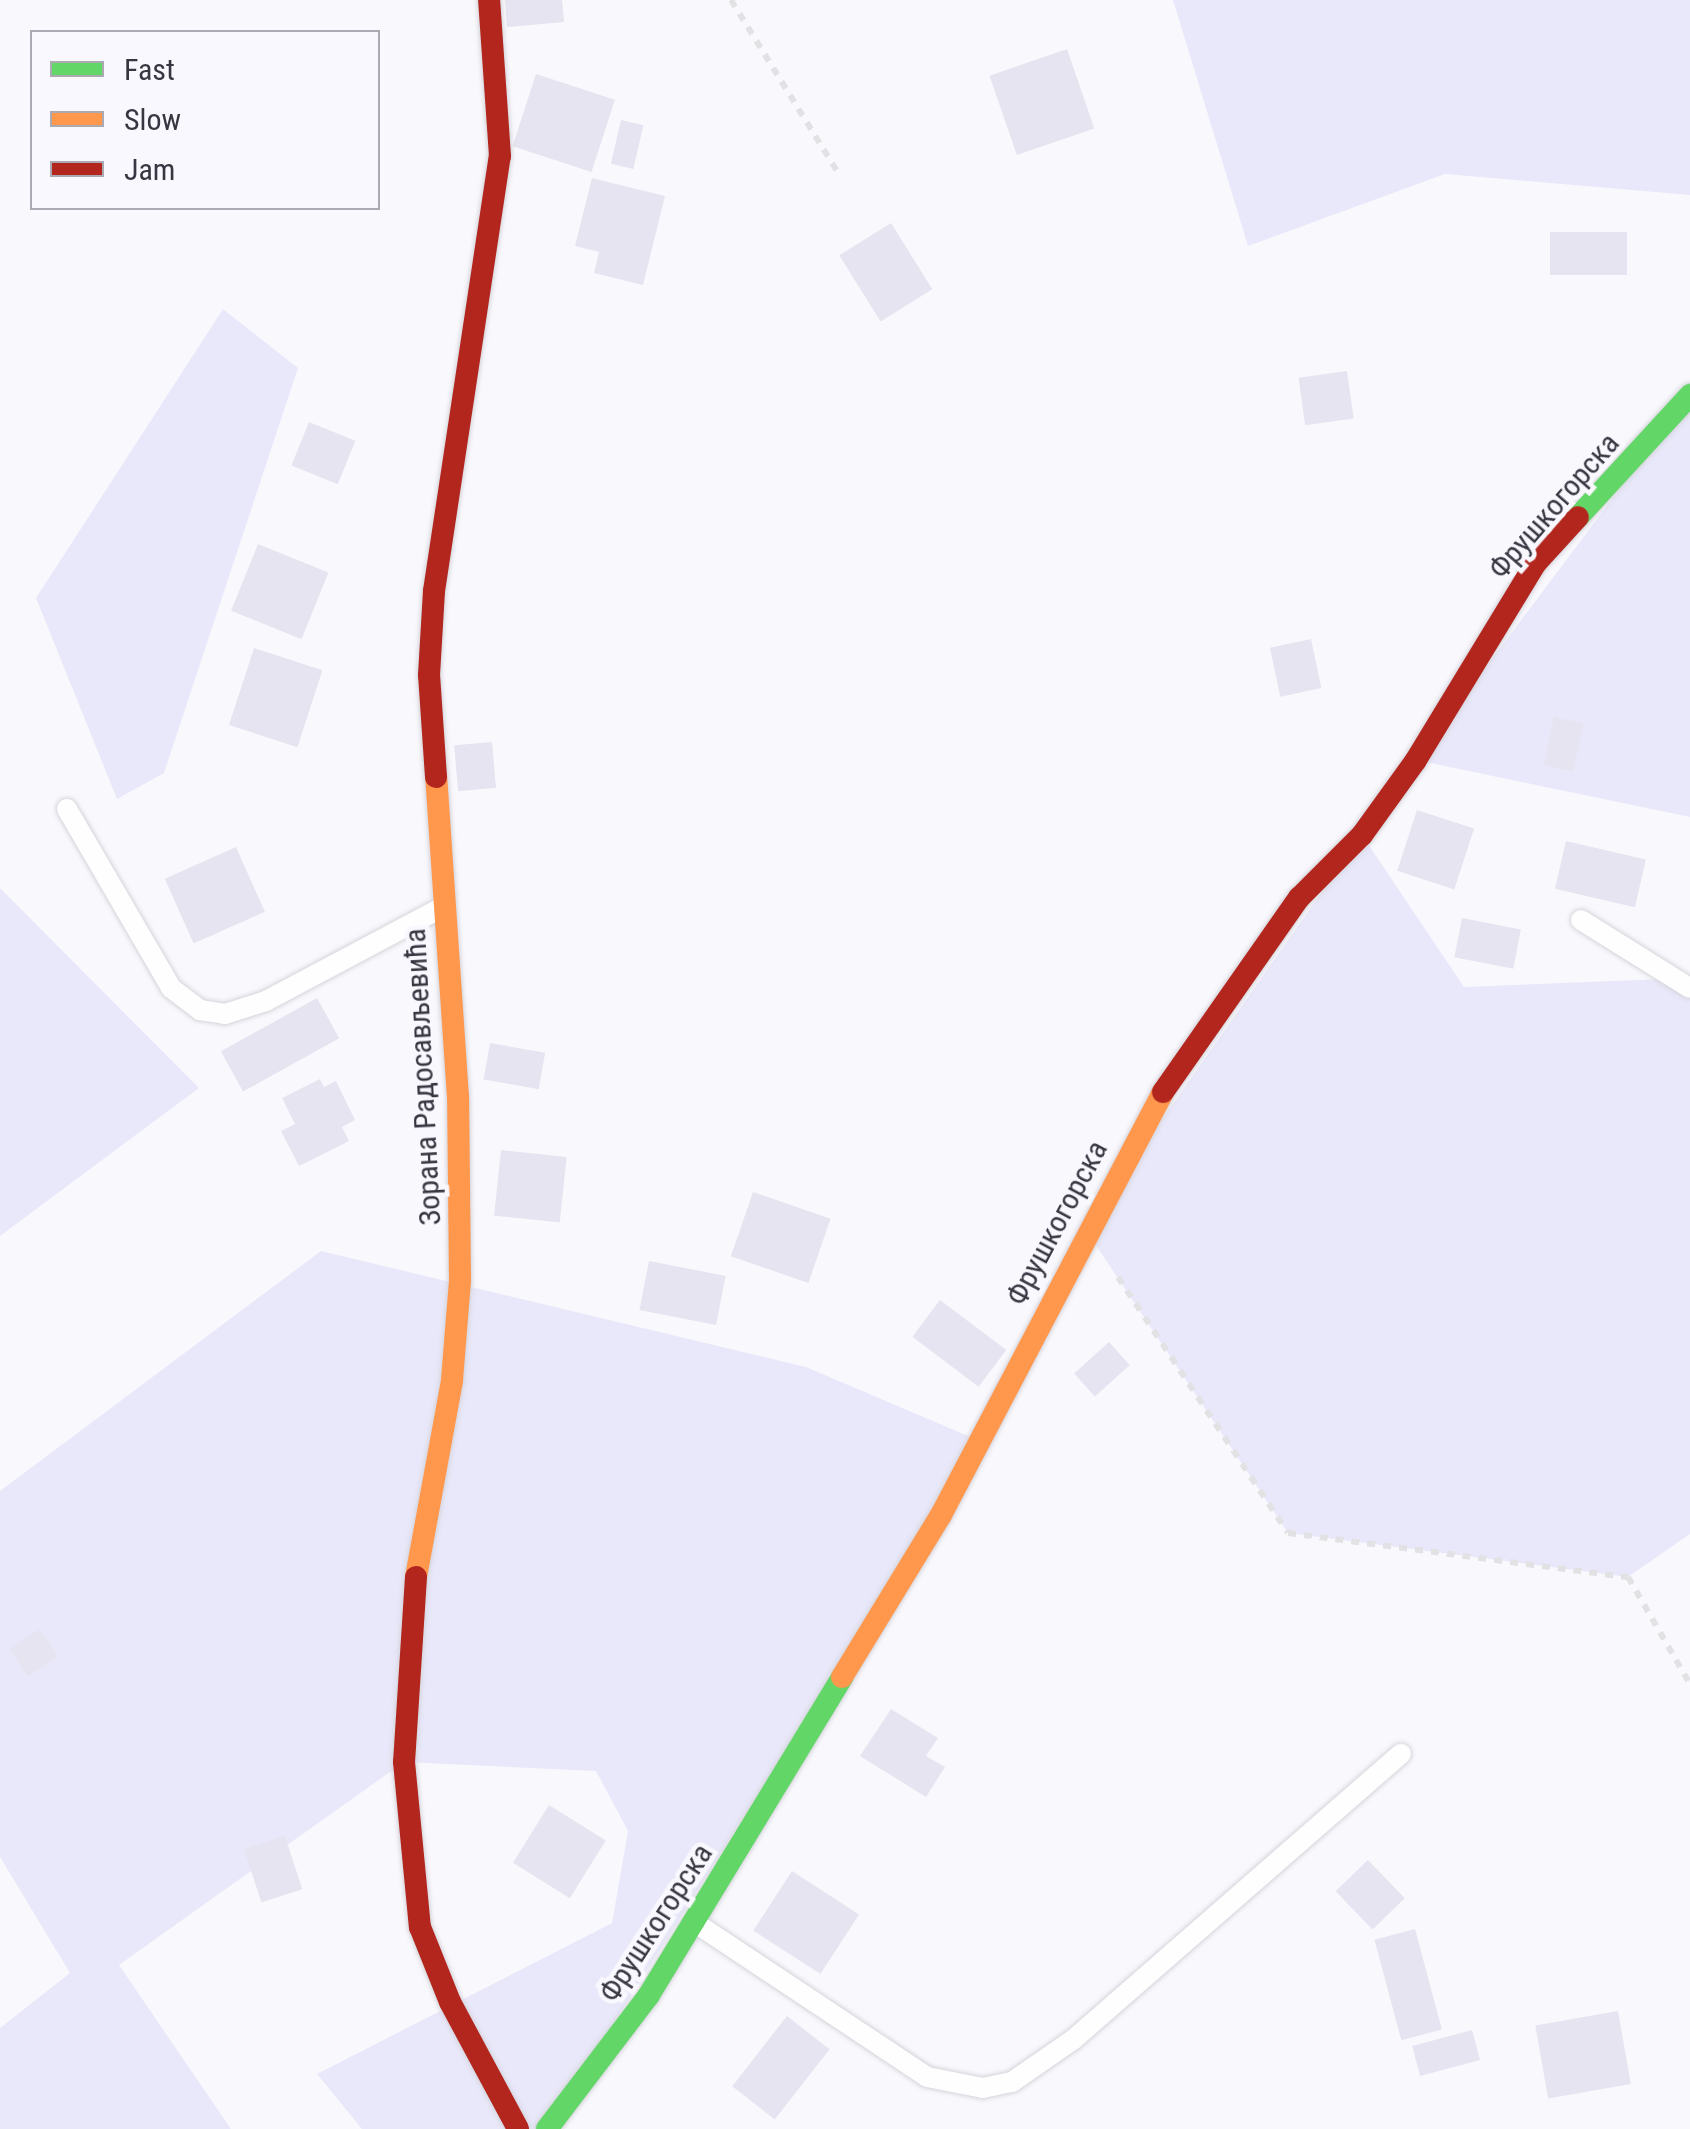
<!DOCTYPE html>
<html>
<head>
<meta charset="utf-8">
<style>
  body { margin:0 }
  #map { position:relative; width:1690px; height:2129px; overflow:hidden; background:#f9f9fd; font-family:"Roboto Condensed",sans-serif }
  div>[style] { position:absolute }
  .green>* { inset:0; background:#e9e8fa }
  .building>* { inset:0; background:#e5e4f0; transform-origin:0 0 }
  .path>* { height:6px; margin-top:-3px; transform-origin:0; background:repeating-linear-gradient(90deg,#e2e2e4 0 8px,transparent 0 16px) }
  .roads { filter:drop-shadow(0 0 2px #d4d4db) drop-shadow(0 0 2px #d4d4db) }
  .lane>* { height:20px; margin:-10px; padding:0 10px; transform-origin:10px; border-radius:10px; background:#fefeff }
  .fast>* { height:22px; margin:-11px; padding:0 11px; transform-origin:11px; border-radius:11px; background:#63d668 }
  .slow>* { height:22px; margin:-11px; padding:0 11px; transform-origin:11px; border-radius:11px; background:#ff974d }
  .jam>* { height:22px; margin:-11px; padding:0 11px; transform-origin:11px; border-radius:11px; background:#b3261e }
  span { translate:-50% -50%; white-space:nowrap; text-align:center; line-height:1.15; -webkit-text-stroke:9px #f8f8fe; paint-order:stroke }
  .street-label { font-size:30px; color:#373641 }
  .legend { position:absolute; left:30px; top:30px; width:350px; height:180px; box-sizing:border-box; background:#f8f8fe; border:2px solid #abaab2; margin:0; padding:12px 18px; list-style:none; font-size:30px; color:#373641 }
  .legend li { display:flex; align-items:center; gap:20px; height:50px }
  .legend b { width:50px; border:2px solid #abaab2 }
</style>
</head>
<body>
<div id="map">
  <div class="green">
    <i style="clip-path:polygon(1173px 0,1690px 0,1690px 195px,1445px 174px,1248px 246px)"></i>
    <i style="clip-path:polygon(223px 309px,298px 368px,164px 773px,117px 799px,36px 598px)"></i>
    <i style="clip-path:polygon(1690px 395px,1690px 817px,1416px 760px)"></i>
    <i style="clip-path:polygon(1362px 835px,1464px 987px,1690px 978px,1690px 1534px,1628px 1577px,1288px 1533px,1085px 1229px)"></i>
    <i style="clip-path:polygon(0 888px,199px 1088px,0 1236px)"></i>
    <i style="clip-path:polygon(321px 1251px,806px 1367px,980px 1441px,547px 2129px,362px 2129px,317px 2074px,612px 1923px,628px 1831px,596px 1771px,404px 1762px,119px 1965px,231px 2129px,0 2129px,0 2028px,70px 1973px,0 1857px,0 1491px)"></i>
  </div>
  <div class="building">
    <i style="clip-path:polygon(505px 0,562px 0,564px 22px,507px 27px)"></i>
    <i style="left:1067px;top:49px;width:84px;height:82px;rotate:71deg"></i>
    <i style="left:536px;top:74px;width:83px;height:76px;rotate:18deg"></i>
    <i style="left:621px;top:120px;width:23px;height:45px;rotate:13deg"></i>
    <i style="clip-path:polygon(592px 178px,665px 196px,643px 285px,594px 273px,599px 252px,575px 246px)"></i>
    <i style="left:891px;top:223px;width:78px;height:61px;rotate:58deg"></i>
    <i style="left:1550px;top:232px;width:77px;height:43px"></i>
    <i style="left:1347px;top:371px;width:48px;height:49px;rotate:82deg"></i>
    <i style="left:309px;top:422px;width:50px;height:47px;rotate:22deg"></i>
    <i style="left:258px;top:544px;width:76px;height:72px;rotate:22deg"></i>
    <i style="left:1311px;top:639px;width:50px;height:42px;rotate:78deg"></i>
    <i style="left:254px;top:648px;width:72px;height:81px;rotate:18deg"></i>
    <i style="left:1554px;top:717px;width:30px;height:49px;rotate:12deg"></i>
    <i style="left:492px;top:742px;width:46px;height:38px;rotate:85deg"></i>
    <i style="left:1417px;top:810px;width:60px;height:64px;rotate:18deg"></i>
    <i style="left:1566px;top:841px;width:82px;height:49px;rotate:13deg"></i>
    <i style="left:236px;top:847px;width:71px;height:78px;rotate:66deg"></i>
    <i style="left:1462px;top:918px;width:60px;height:40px;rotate:11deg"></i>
    <i style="left:317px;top:998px;width:46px;height:110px;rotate:61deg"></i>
    <i style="left:490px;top:1043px;width:56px;height:37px;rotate:10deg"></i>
    <i style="clip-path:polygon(320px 1079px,324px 1087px,336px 1081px,355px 1120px,342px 1127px,349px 1141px,299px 1166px,281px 1131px,295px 1124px,282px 1098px)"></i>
    <i style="left:501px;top:1150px;width:66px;height:66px;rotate:6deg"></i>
    <i style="left:753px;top:1192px;width:82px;height:68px;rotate:19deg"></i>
    <i style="left:649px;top:1261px;width:78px;height:50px;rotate:11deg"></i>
    <i style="left:940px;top:1300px;width:83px;height:46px;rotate:37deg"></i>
    <i style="left:1109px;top:1342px;width:31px;height:47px;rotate:48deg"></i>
    <i style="left:40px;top:1629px;width:33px;height:36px;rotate:57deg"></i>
    <i style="clip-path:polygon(891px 1709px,938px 1738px,926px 1756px,945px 1767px,926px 1797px,860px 1756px)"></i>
    <i style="left:549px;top:1805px;width:67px;height:68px;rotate:32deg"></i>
    <i style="left:285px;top:1836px;width:56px;height:43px;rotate:72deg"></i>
    <i style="left:1368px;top:1860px;width:53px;height:45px;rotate:46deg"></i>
    <i style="left:792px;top:1871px;width:80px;height:71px;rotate:33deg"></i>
    <i style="left:1415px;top:1929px;width:104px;height:42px;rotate:75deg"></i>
    <i style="left:1618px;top:2011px;width:74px;height:84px;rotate:80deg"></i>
    <i style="left:787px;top:2016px;width:54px;height:89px;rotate:38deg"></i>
    <i style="left:1472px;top:2030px;width:31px;height:62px;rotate:75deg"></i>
  </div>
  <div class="path">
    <i style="left:731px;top:0;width:205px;rotate:58.2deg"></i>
    <i style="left:1118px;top:1277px;width:307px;rotate:56.4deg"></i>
    <i style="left:1288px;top:1533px;width:343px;rotate:7.4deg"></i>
    <i style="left:1628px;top:1577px;width:124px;rotate:59.9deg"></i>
  </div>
  <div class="roads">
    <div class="lane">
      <i style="left:67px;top:809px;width:207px;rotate:59.8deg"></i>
      <i style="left:171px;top:988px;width:36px;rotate:37deg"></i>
      <i style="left:200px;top:1010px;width:25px;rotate:9deg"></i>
      <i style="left:225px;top:1014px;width:43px;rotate:-17.6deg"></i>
      <i style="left:266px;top:1001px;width:200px;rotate:-28deg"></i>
      <i style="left:1581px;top:920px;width:128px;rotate:32deg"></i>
      <i style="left:697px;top:1924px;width:276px;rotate:33.6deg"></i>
      <i style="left:927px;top:2077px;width:57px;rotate:11.1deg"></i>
      <i style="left:983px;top:2088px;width:30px;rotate:-12deg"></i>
      <i style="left:1012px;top:2082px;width:75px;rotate:-34.7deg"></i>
      <i style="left:1074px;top:2039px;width:434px;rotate:-41.1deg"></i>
    </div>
    <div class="fast">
      <i style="left:1578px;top:517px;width:166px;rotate:-47.4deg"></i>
      <i style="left:547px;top:2129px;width:168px;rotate:-52.7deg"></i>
      <i style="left:649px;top:1995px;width:372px;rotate:-58.7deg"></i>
    </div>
    <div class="slow">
      <i style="left:416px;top:1577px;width:200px;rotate:-79.6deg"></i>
      <i style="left:452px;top:1380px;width:100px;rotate:-85.4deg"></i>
      <i style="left:460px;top:1280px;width:183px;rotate:-90.6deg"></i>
      <i style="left:458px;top:1097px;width:321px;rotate:-93.9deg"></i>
      <i style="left:842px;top:1677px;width:190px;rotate:-58.6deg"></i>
      <i style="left:941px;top:1515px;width:478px;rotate:-62.3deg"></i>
    </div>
    <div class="jam">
      <i style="left:436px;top:777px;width:102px;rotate:-93.9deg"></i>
      <i style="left:429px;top:675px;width:84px;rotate:-86.6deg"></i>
      <i style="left:434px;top:591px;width:440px;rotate:-81.4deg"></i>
      <i style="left:500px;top:156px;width:156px;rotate:-94deg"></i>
      <i style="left:1163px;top:1092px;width:237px;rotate:-55deg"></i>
      <i style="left:1299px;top:898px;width:89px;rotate:-45deg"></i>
      <i style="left:1362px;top:835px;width:92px;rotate:-54.2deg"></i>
      <i style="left:1416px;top:760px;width:231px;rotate:-58.7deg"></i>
      <i style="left:1536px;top:563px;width:62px;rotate:-47.6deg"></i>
      <i style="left:416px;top:1577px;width:185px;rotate:93.7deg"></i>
      <i style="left:404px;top:1762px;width:166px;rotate:84.5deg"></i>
      <i style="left:420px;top:1927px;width:81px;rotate:68.2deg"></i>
      <i style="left:450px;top:2002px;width:144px;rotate:61.8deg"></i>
    </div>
  </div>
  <div class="street-label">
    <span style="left:1554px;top:506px;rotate:-49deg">Фрушкогорска</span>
    <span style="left:423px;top:1077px;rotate:-93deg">Зорана Радосављевића</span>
    <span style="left:1057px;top:1223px;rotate:-62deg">Фрушкогорска</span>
    <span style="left:656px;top:1923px;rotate:-57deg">Фрушкогорска</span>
  </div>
  <ul class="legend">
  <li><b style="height:12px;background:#63d668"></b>Fast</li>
  <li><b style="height:12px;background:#ff974d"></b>Slow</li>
  <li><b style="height:12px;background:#b3261e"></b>Jam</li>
  </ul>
</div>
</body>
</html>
